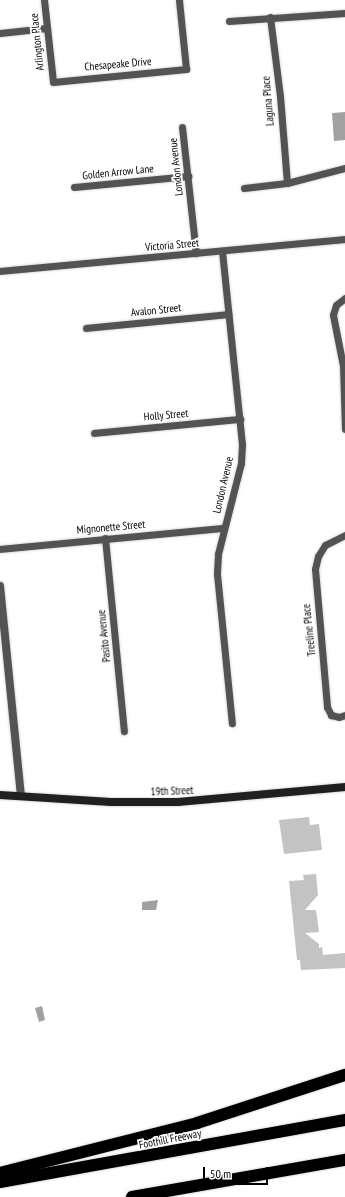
<!DOCTYPE html>
<html>
<head>
<meta charset="utf-8">
<style>
  body { margin:0 }
  #map { position:relative; width:345px; height:1197px; overflow:hidden; background:#fff; font-family:"PT Sans Narrow",sans-serif }
  div>[style] { position:absolute }
  .water>* { inset:0; background:#a1a1a1 }
  .building>* { inset:0; background:#c3c3c3 }
  .roads { filter:drop-shadow(0 0 1px #dbdbdb) drop-shadow(0 0 1px #dbdbdb) }
  .minor>* { height:7px; margin:-3.5px; padding:0 3.5px; transform-origin:3.5px; border-radius:3.5px; background:#535353 }
  .tertiary>* { height:8px; margin:-4px; padding:0 4px; transform-origin:4px; border-radius:4px; background:#535353 }
  .secondary>* { height:8px; margin:-4px; padding:0 4px; transform-origin:4px; border-radius:4px; background:#202020 }
  .motorway>* { height:12px; margin:-6px; padding:0 6px; transform-origin:6px; border-radius:6px; background:#000 }
  span { translate:-50% -50%; white-space:nowrap; text-align:center; line-height:1.15; -webkit-text-stroke:3.5px #fff; paint-order:stroke }
  .street-label { font-size:11px; color:#000 }
  .scale { position:absolute; left:203px; top:1167px; width:65px; height:18px; box-sizing:border-box; border:2px solid #000; border-top:0; padding-left:5px; font-size:12px; line-height:14px; white-space:nowrap; color:#000; -webkit-text-stroke:3px #fff; paint-order:stroke }
</style>
</head>
<body>
<div id="map">
  <div class="water">
    <i style="clip-path:polygon(345px 112px,345px 140px,334px 141px,332px 113px)"></i>
    <i style="clip-path:polygon(158px 900px,156px 910px,142px 910px,142px 902px)"></i>
    <i style="clip-path:polygon(42px 1006px,45px 1020px,39px 1022px,35px 1008px)"></i>
  </div>
  <div class="building">
    <i style="clip-path:polygon(309px 817px,310px 825px,319px 824px,322px 850px,284px 854px,279px 820px)"></i>
    <i style="clip-path:polygon(316px 874px,318px 895px,305px 910px,316px 910px,319px 932px,305px 933px,319px 944px,319px 948px,322px 947px,323px 955px,345px 953px,345px 968px,301px 970px,300px 960px,297px 960px,289px 881px,304px 880px,303px 875px)"></i>
  </div>
  <div class="roads">
    <div class="minor">
      <i style="left:44px;top:0;width:82px;rotate:83.7deg"></i>
      <i style="left:53px;top:82px;width:134px;rotate:-5.6deg"></i>
      <i style="left:186px;top:69px;width:69px;rotate:-95.8deg"></i>
      <i style="left:270px;top:17px;width:80px;rotate:82.8deg"></i>
      <i style="left:280px;top:96px;width:87px;rotate:85.4deg"></i>
      <i style="left:229px;top:21px;width:116px;rotate:-3.9deg"></i>
      <i style="left:0;top:33px;width:47px;rotate:-6.1deg"></i>
      <i style="left:182px;top:127px;width:127px;rotate:83.7deg"></i>
      <i style="left:74px;top:187px;width:115px;rotate:-5.5deg"></i>
      <i style="left:244px;top:188px;width:43px;rotate:-6.6deg"></i>
      <i style="left:287px;top:183px;width:60px;rotate:-14.5deg"></i>
      <i style="left:222px;top:251px;width:194px;rotate:84.1deg"></i>
      <i style="left:242px;top:444px;width:19px;rotate:93deg"></i>
      <i style="left:241px;top:463px;width:94px;rotate:104.2deg"></i>
      <i style="left:218px;top:554px;width:20px;rotate:93deg"></i>
      <i style="left:217px;top:574px;width:150px;rotate:84.3deg"></i>
      <i style="left:0;top:271px;width:346px;rotate:-5.3deg"></i>
      <i style="left:345px;top:298px;width:11px;rotate:142deg"></i>
      <i style="left:336px;top:305px;width:10px;rotate:107deg"></i>
      <i style="left:333px;top:315px;width:52px;rotate:78.9deg"></i>
      <i style="left:343px;top:366px;width:63px;rotate:88.2deg"></i>
      <i style="left:86px;top:328px;width:143px;rotate:-5.6deg"></i>
      <i style="left:94px;top:433px;width:147px;rotate:-5.5deg"></i>
      <i style="left:345px;top:535px;width:22px;rotate:153deg"></i>
      <i style="left:325px;top:545px;width:13px;rotate:122deg"></i>
      <i style="left:318px;top:556px;width:13px;rotate:103deg"></i>
      <i style="left:315px;top:569px;width:139px;rotate:85deg"></i>
      <i style="left:327px;top:707px;width:9px;rotate:63deg"></i>
      <i style="left:331px;top:715px;width:8px;rotate:14deg"></i>
      <i style="left:339px;top:717px;width:6px;rotate:-18deg"></i>
      <i style="left:105px;top:538px;width:194px;rotate:84.4deg"></i>
      <i style="left:0;top:549px;width:225px;rotate:-5.4deg"></i>
    </div>
    <div class="tertiary">
      <i style="left:0;top:586px;width:211px;rotate:84.3deg"></i>
    </div>
    <div class="secondary">
      <i style="left:0;top:795px;width:111px;rotate:3.6deg"></i>
      <i style="left:111px;top:802px;width:67px"></i>
      <i style="left:178px;top:802px;width:168px;rotate:-5.1deg"></i>
    </div>
    <div class="motorway">
      <i style="left:0;top:1173px;width:203px;rotate:-14.2deg"></i>
      <i style="left:197px;top:1123px;width:156px;rotate:-18deg"></i>
      <i style="left:0;top:1182px;width:351px;rotate:-10.2deg"></i>
      <i style="left:132px;top:1197px;width:216px;rotate:-9.9deg"></i>
    </div>
  </div>
  <div class="street-label">
    <span style="left:37px;top:42px;rotate:-96deg">Arlington Place</span>
    <span style="left:118px;top:64px;rotate:-5deg">Chesapeake Drive</span>
    <span style="left:268px;top:101px;rotate:-95deg">Laguna Place</span>
    <span style="left:176px;top:167px;rotate:-96deg">London Avenue</span>
    <span style="left:118px;top:172px;rotate:-6deg">Golden Arrow Lane</span>
    <span style="left:172px;top:245px;rotate:-5deg">Victoria Street</span>
    <span style="left:156px;top:310px;rotate:-6deg">Avalon Street</span>
    <span style="left:166px;top:415px;rotate:-5deg">Holly Street</span>
    <span style="left:223px;top:485px;rotate:-77deg">London Avenue</span>
    <span style="left:111px;top:527px;rotate:-5deg">Mignonette Street</span>
    <span style="left:309px;top:630px;rotate:-96deg">Treeline Place</span>
    <span style="left:104px;top:636px;rotate:-96deg">Pasito Avenue</span>
    <span style="left:172px;top:791px;rotate:-2deg">19th Street</span>
    <span style="left:170px;top:1139px;rotate:-11deg">Foothill Freeway</span>
  </div>
  <div class="scale">50 m</div>
</div>
</body>
</html>
